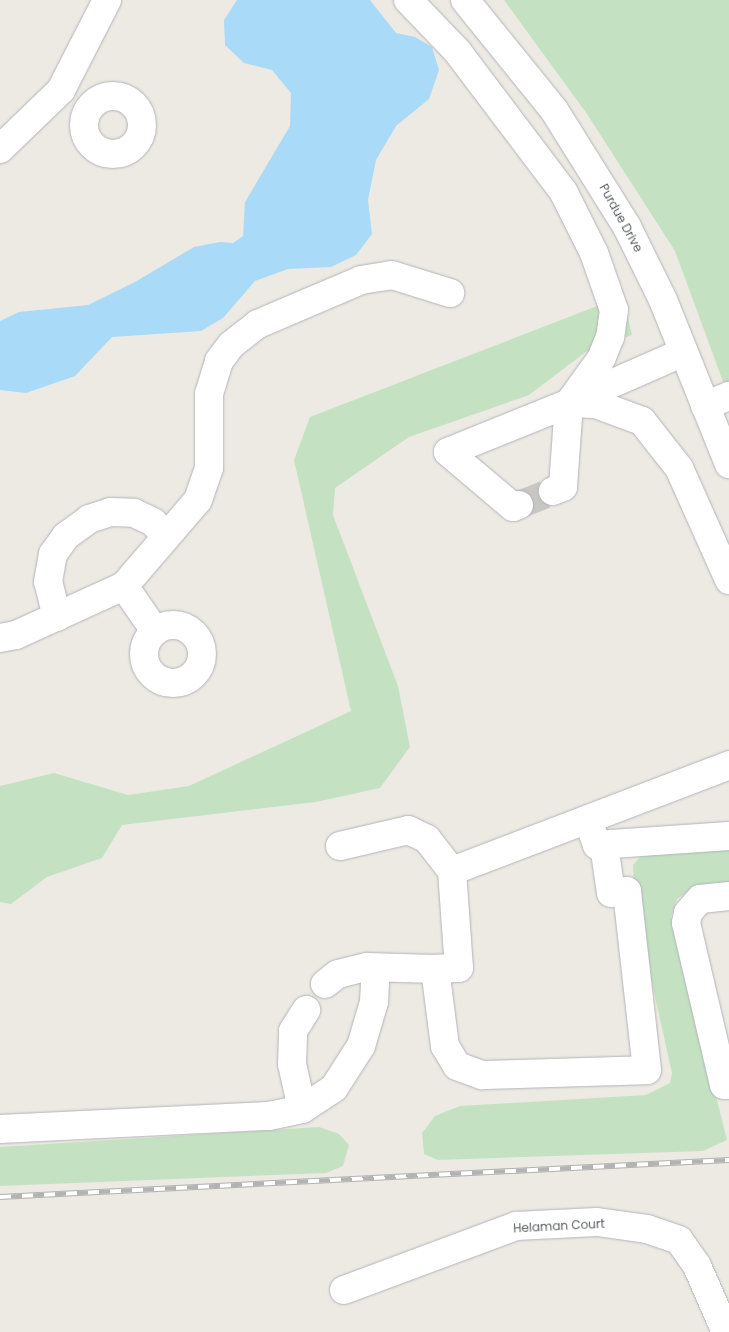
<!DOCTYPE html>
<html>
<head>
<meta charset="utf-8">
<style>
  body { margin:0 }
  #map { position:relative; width:729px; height:1332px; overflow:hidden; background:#edeae4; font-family:Poppins,sans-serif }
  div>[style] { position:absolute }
  .green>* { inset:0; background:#c4e2c2 }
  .water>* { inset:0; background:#a9daf7 }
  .minor-tunnel>* { height:28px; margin-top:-14px; transform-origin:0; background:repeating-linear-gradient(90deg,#c9c7c4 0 28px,transparent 0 42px) }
  .roads { filter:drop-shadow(0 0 1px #b1b4b8) drop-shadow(0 0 1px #b1b4b8) }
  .minor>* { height:28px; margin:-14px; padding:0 14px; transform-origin:14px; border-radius:14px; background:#fff }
  .minor>.ring { margin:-14px; padding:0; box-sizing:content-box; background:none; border:28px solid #fff; border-radius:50% }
  .rail>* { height:5.5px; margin-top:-2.75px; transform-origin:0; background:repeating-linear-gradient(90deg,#fff 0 11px,#b2b3b3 0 22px); box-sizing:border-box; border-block:1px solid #b2b3b3 }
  span { translate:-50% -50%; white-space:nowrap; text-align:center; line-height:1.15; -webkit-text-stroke:4px #fff; paint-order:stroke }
  .street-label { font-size:12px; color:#5c5f63 }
</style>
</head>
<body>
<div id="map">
  <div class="green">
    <i style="clip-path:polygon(504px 0,729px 0,729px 398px,675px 251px,587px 114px)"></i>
    <i style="clip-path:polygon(623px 296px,632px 335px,587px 351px,529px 395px,409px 437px,335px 488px,333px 515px,398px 686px,410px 747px,380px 788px,316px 802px,122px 825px,102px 858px,47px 877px,11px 904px,0 902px,0 786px,54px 773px,128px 795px,189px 786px,351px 711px,294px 460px,310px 417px)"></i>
    <i style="clip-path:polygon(729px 845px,729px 883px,692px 889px,677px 899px,671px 917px,727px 1140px,703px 1151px,438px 1160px,424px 1154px,422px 1133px,435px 1116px,460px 1106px,646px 1095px,670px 1083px,672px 1073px,635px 907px,633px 865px,646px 851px)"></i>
    <i style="clip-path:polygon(319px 1127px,339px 1134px,349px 1145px,343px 1166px,326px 1173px,0 1186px,0 1147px)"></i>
  </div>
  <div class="water">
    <i style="clip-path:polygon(237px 0,370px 0,396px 33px,415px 37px,432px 47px,439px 70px,429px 99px,396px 126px,376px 160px,368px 200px,372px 234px,356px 255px,331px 267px,288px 269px,255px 281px,223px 318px,201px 331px,112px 337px,75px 376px,26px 393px,0 390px,0 321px,19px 312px,88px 305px,135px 282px,194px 247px,220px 242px,233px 243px,243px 236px,245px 202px,290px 126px,291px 93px,272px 70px,244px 63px,225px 45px,224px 20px)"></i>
  </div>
  <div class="minor-tunnel">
    <i style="left:519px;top:505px;width:37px;rotate:-22deg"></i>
  </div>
  <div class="roads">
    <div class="minor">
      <i style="left:408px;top:0;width:71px;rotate:46.1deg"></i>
      <i style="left:457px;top:51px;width:176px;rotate:52.9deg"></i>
      <i style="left:563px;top:191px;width:69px;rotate:63.4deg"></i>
      <i style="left:594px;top:253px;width:60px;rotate:70.7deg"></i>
      <i style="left:614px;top:310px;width:27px;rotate:98deg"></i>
      <i style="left:610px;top:337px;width:24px;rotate:112deg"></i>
      <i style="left:601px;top:359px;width:54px;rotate:126deg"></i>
      <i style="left:465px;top:0;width:141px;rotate:51deg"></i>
      <i style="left:554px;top:110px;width:138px;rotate:58deg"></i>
      <i style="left:627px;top:227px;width:81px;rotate:63.7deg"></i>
      <i style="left:663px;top:300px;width:177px;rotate:68.1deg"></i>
      <i class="ring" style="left:84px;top:96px;width:30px;height:30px"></i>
      <i style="left:0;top:149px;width:85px;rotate:-44deg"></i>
      <i style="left:61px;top:90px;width:101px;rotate:-62.9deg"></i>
      <i style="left:570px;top:402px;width:124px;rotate:-23.7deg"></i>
      <i style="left:569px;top:403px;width:27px;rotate:2deg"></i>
      <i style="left:596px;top:404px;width:49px;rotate:20.3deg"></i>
      <i style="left:642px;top:421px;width:60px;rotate:51.8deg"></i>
      <i style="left:679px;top:468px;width:123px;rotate:65.9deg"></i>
      <i style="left:705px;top:406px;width:26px;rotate:-23deg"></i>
      <i style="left:519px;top:505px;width:6px;rotate:162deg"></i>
      <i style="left:513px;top:507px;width:85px;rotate:-139.8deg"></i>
      <i style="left:448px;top:452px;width:131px;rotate:-22deg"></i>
      <i style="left:569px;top:403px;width:84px;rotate:94.1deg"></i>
      <i style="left:563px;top:487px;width:11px;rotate:158deg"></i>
      <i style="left:124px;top:586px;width:55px;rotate:55.4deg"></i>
      <i style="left:57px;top:617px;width:36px;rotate:-104deg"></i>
      <i style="left:48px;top:582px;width:28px;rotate:-80deg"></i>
      <i style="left:53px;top:554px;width:22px;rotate:-54deg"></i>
      <i style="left:66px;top:536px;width:29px;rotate:-36deg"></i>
      <i style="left:89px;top:519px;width:22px;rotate:-18deg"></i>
      <i style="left:110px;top:512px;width:24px;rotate:2deg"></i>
      <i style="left:134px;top:513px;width:21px;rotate:25deg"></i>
      <i style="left:153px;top:522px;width:18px;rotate:47deg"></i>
      <i class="ring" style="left:144px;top:625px;width:30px;height:30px"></i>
      <i style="left:0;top:638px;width:16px;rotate:-11deg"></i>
      <i style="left:16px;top:635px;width:119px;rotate:-24.4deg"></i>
      <i style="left:124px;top:586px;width:113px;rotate:-49.3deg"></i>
      <i style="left:198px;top:500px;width:34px;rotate:-71deg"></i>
      <i style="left:209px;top:468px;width:74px;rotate:-90deg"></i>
      <i style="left:209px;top:394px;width:34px;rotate:-73deg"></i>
      <i style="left:219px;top:361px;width:20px;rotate:-53deg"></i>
      <i style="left:231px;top:345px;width:34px;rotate:-38deg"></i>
      <i style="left:258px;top:324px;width:112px;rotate:-23.1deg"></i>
      <i style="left:361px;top:280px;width:31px;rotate:-9deg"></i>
      <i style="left:392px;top:275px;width:61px;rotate:17.2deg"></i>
      <i style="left:593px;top:834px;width:12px;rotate:70deg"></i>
      <i style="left:597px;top:845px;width:132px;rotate:-3.9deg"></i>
      <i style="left:340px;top:846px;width:70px;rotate:-13.2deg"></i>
      <i style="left:408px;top:830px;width:21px;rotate:25deg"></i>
      <i style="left:427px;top:839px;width:41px;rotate:52deg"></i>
      <i style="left:452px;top:871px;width:297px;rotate:-20.9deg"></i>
      <i style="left:452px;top:871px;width:97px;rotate:85.9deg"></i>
      <i style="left:459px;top:968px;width:24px;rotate:178deg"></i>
      <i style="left:435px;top:969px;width:78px;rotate:82.6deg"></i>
      <i style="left:445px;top:1046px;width:23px;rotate:59deg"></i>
      <i style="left:457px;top:1066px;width:27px;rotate:20deg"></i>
      <i style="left:482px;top:1075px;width:165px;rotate:-1.7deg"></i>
      <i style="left:647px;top:1070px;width:180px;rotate:-96.4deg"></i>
      <i style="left:627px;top:891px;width:16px;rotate:173deg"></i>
      <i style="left:611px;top:893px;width:49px;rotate:-98.3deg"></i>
      <i style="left:729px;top:896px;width:29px;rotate:174deg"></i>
      <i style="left:700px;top:899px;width:18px;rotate:131deg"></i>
      <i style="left:688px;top:913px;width:10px;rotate:101deg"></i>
      <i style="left:686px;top:923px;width:166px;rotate:76.8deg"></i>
      <i style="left:724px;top:1085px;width:5px"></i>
      <i style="left:325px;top:984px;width:16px;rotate:-38deg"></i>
      <i style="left:338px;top:974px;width:30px;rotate:-14deg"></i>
      <i style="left:367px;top:967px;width:68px;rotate:1.7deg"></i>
      <i style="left:302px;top:1109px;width:46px;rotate:-102.5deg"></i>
      <i style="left:292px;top:1064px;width:33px;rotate:-88deg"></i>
      <i style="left:293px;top:1031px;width:25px;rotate:-58deg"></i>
      <i style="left:0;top:1129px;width:269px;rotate:-2.8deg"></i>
      <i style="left:269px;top:1116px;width:34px;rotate:-12deg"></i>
      <i style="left:302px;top:1109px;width:38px;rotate:-33deg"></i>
      <i style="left:334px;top:1088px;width:50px;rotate:-57.3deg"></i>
      <i style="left:361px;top:1046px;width:46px;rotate:-73.5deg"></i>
      <i style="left:374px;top:1002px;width:34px;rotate:-87deg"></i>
      <i style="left:344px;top:1290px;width:184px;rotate:-20.4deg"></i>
      <i style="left:516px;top:1226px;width:81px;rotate:-2.8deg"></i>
      <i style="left:597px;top:1222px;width:50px;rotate:8deg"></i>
      <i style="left:647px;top:1229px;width:34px;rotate:19deg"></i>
      <i style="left:679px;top:1240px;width:32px;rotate:55deg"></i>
      <i style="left:697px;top:1266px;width:72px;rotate:66.3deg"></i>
    </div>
  </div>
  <div class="rail">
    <i style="left:0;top:1197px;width:730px;rotate:-2.91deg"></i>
  </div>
  <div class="street-label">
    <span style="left:621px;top:218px;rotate:61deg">Purdue Drive</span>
    <span style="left:559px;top:1226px;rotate:-3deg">Helaman Court</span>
  </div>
</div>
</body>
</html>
